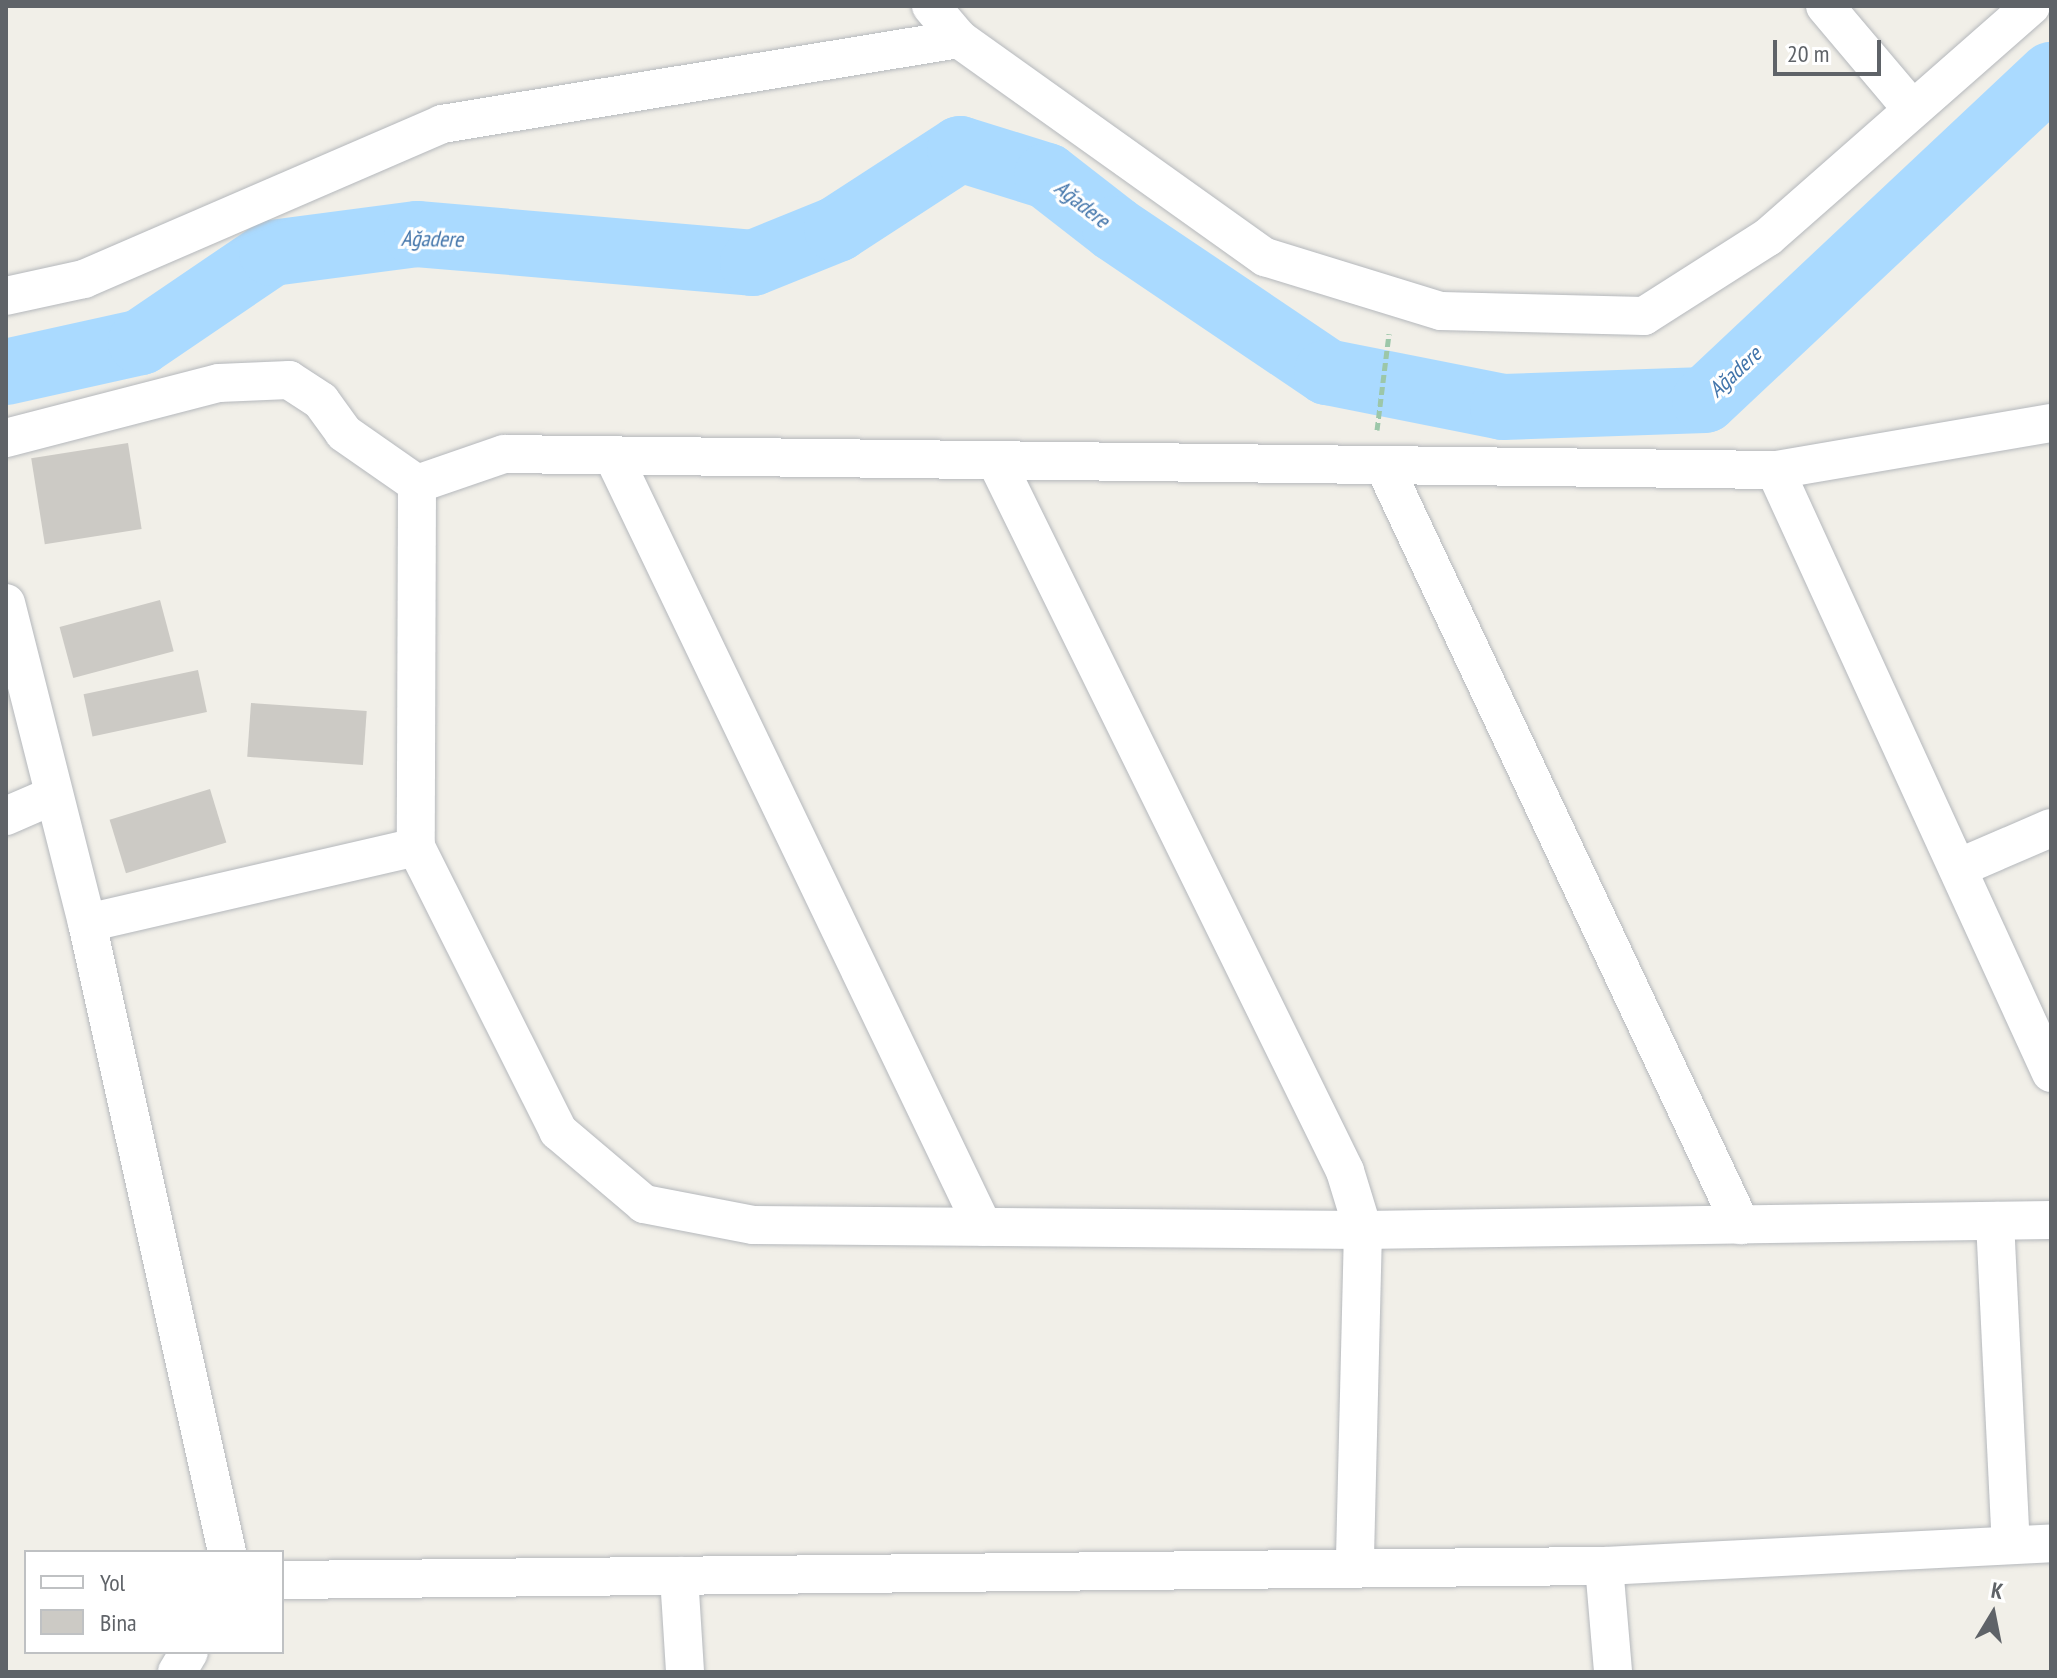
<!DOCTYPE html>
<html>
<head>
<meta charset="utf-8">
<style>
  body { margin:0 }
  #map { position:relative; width:2057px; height:1678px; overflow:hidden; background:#f1efe8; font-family:"PT Sans Narrow",sans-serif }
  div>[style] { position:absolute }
  .river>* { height:66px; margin:-33px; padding:0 33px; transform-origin:33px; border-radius:33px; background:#aadaff }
  .building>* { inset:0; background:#cccac5; transform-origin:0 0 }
  .path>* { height:5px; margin-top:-2.5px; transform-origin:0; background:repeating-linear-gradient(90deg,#9cc7a9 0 8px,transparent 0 12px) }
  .roads { filter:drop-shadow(0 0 2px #b5b8bc) drop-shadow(0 0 2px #b5b8bc) }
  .minor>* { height:38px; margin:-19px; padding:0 19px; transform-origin:19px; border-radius:19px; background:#fff }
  span { translate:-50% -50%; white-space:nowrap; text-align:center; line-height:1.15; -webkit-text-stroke:6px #fff; paint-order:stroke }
  .water-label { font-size:22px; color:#4174aa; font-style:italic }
  .frame { position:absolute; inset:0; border:8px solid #5f6368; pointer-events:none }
  .legend { position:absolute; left:24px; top:1550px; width:260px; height:104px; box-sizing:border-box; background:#fff; border:2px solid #bfc1c3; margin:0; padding:10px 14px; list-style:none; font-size:24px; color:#5f6368 }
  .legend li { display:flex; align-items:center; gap:16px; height:40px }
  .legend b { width:40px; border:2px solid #bfc1c3 }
  .north { position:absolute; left:1953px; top:1574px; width:80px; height:80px; -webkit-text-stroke:6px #fff; paint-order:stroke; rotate:10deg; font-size:22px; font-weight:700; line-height:32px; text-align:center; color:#5f6368 }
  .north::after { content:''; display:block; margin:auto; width:28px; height:36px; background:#5f6368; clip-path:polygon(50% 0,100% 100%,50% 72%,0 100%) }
  .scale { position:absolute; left:1773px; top:40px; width:108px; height:36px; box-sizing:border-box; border:4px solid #5f6368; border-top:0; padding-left:10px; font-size:24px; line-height:28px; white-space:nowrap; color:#5f6368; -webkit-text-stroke:6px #fff; paint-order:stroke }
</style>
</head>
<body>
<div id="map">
  <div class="river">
    <i style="left:6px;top:372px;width:138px;rotate:-12.5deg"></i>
    <i style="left:141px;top:342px;width:158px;rotate:-34.2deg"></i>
    <i style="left:272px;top:253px;width:146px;rotate:-7.5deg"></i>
    <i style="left:417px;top:234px;width:337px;rotate:4.9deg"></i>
    <i style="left:753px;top:263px;width:91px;rotate:-22deg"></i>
    <i style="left:837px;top:229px;width:147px;rotate:-33deg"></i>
    <i style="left:960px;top:149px;width:91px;rotate:17.2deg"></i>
    <i style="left:1047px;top:176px;width:86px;rotate:37.9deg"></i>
    <i style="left:1115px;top:229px;width:256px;rotate:34deg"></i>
    <i style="left:1327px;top:372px;width:179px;rotate:11.2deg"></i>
    <i style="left:1503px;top:407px;width:202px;rotate:-2deg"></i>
    <i style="left:1705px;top:400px;width:475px;rotate:-43.2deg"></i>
  </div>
  <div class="building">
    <i style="left:128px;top:443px;width:87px;height:98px;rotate:81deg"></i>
    <i style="left:160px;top:600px;width:53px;height:104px;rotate:75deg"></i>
    <i style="left:198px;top:670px;width:43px;height:117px;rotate:78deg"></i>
    <i style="left:251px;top:703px;width:116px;height:54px;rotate:4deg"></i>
    <i style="left:210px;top:789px;width:56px;height:105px;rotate:73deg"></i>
  </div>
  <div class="path">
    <i style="left:1377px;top:430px;width:97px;rotate:-82.9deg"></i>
  </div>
  <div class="roads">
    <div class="minor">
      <i style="left:931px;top:6px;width:43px;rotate:49.7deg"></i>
      <i style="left:959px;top:39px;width:376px;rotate:35.5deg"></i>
      <i style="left:1265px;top:257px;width:184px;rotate:17.1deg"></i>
      <i style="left:1441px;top:311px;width:203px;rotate:1.4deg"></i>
      <i style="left:1644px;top:316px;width:147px;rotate:-32.5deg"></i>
      <i style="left:1768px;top:237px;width:350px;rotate:-41.3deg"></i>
      <i style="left:1825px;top:6px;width:135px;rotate:49.8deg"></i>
      <i style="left:6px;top:296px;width:80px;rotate:-12.3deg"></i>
      <i style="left:84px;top:279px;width:390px;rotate:-23.4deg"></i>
      <i style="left:442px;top:124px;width:524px;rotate:-9.34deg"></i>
      <i style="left:2051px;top:423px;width:280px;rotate:170.3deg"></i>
      <i style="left:1775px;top:470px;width:1271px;rotate:-179.28deg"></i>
      <i style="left:504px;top:454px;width:92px;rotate:161deg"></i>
      <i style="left:417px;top:484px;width:363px;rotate:90.2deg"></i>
      <i style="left:416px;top:847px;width:318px;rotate:63.4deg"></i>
      <i style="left:558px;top:1131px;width:113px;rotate:40.3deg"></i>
      <i style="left:644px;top:1204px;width:111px;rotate:10.9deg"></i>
      <i style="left:753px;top:1225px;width:610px;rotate:0.47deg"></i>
      <i style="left:1363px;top:1230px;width:688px;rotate:-0.83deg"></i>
      <i style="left:6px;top:438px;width:220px;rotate:-14.5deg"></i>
      <i style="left:219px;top:383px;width:70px;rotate:-2.5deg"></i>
      <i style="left:289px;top:380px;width:38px;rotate:33deg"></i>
      <i style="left:321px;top:401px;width:39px;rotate:54deg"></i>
      <i style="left:344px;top:433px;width:89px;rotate:34.9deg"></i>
      <i style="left:613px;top:456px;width:855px;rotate:64.36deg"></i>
      <i style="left:997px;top:463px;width:789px;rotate:63.82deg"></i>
      <i style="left:1345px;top:1171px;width:62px;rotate:73deg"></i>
      <i style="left:1363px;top:1230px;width:338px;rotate:91.4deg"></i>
      <i style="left:1384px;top:466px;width:839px;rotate:64.81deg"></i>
      <i style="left:1775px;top:470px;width:663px;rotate:65.41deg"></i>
      <i style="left:6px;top:603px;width:330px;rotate:75.8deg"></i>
      <i style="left:87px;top:923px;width:644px;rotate:77.45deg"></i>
      <i style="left:6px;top:816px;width:50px;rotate:-23.5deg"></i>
      <i style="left:1958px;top:868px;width:101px;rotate:-23.3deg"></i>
      <i style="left:87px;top:923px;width:338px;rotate:-13deg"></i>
      <i style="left:1995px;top:1221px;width:324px;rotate:87.2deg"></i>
      <i style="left:1604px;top:1566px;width:106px;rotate:85.1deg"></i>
      <i style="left:679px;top:1576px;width:96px;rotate:86.4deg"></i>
      <i style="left:282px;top:1580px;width:1322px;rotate:-0.61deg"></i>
      <i style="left:1604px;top:1566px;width:448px;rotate:-2.9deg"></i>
      <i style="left:177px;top:1672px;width:23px;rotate:-59deg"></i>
    </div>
  </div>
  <div class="water-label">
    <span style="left:1082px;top:204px;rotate:38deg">Ağadere</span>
    <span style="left:432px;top:239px;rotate:1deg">Ağadere</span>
    <span style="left:1735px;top:372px;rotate:-43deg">Ağadere</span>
  </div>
  <div class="frame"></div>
  <ul class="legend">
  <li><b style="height:10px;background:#fff"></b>Yol</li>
  <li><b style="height:22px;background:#cccac5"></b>Bina</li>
  </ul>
  <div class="north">K</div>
  <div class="scale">20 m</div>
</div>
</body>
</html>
